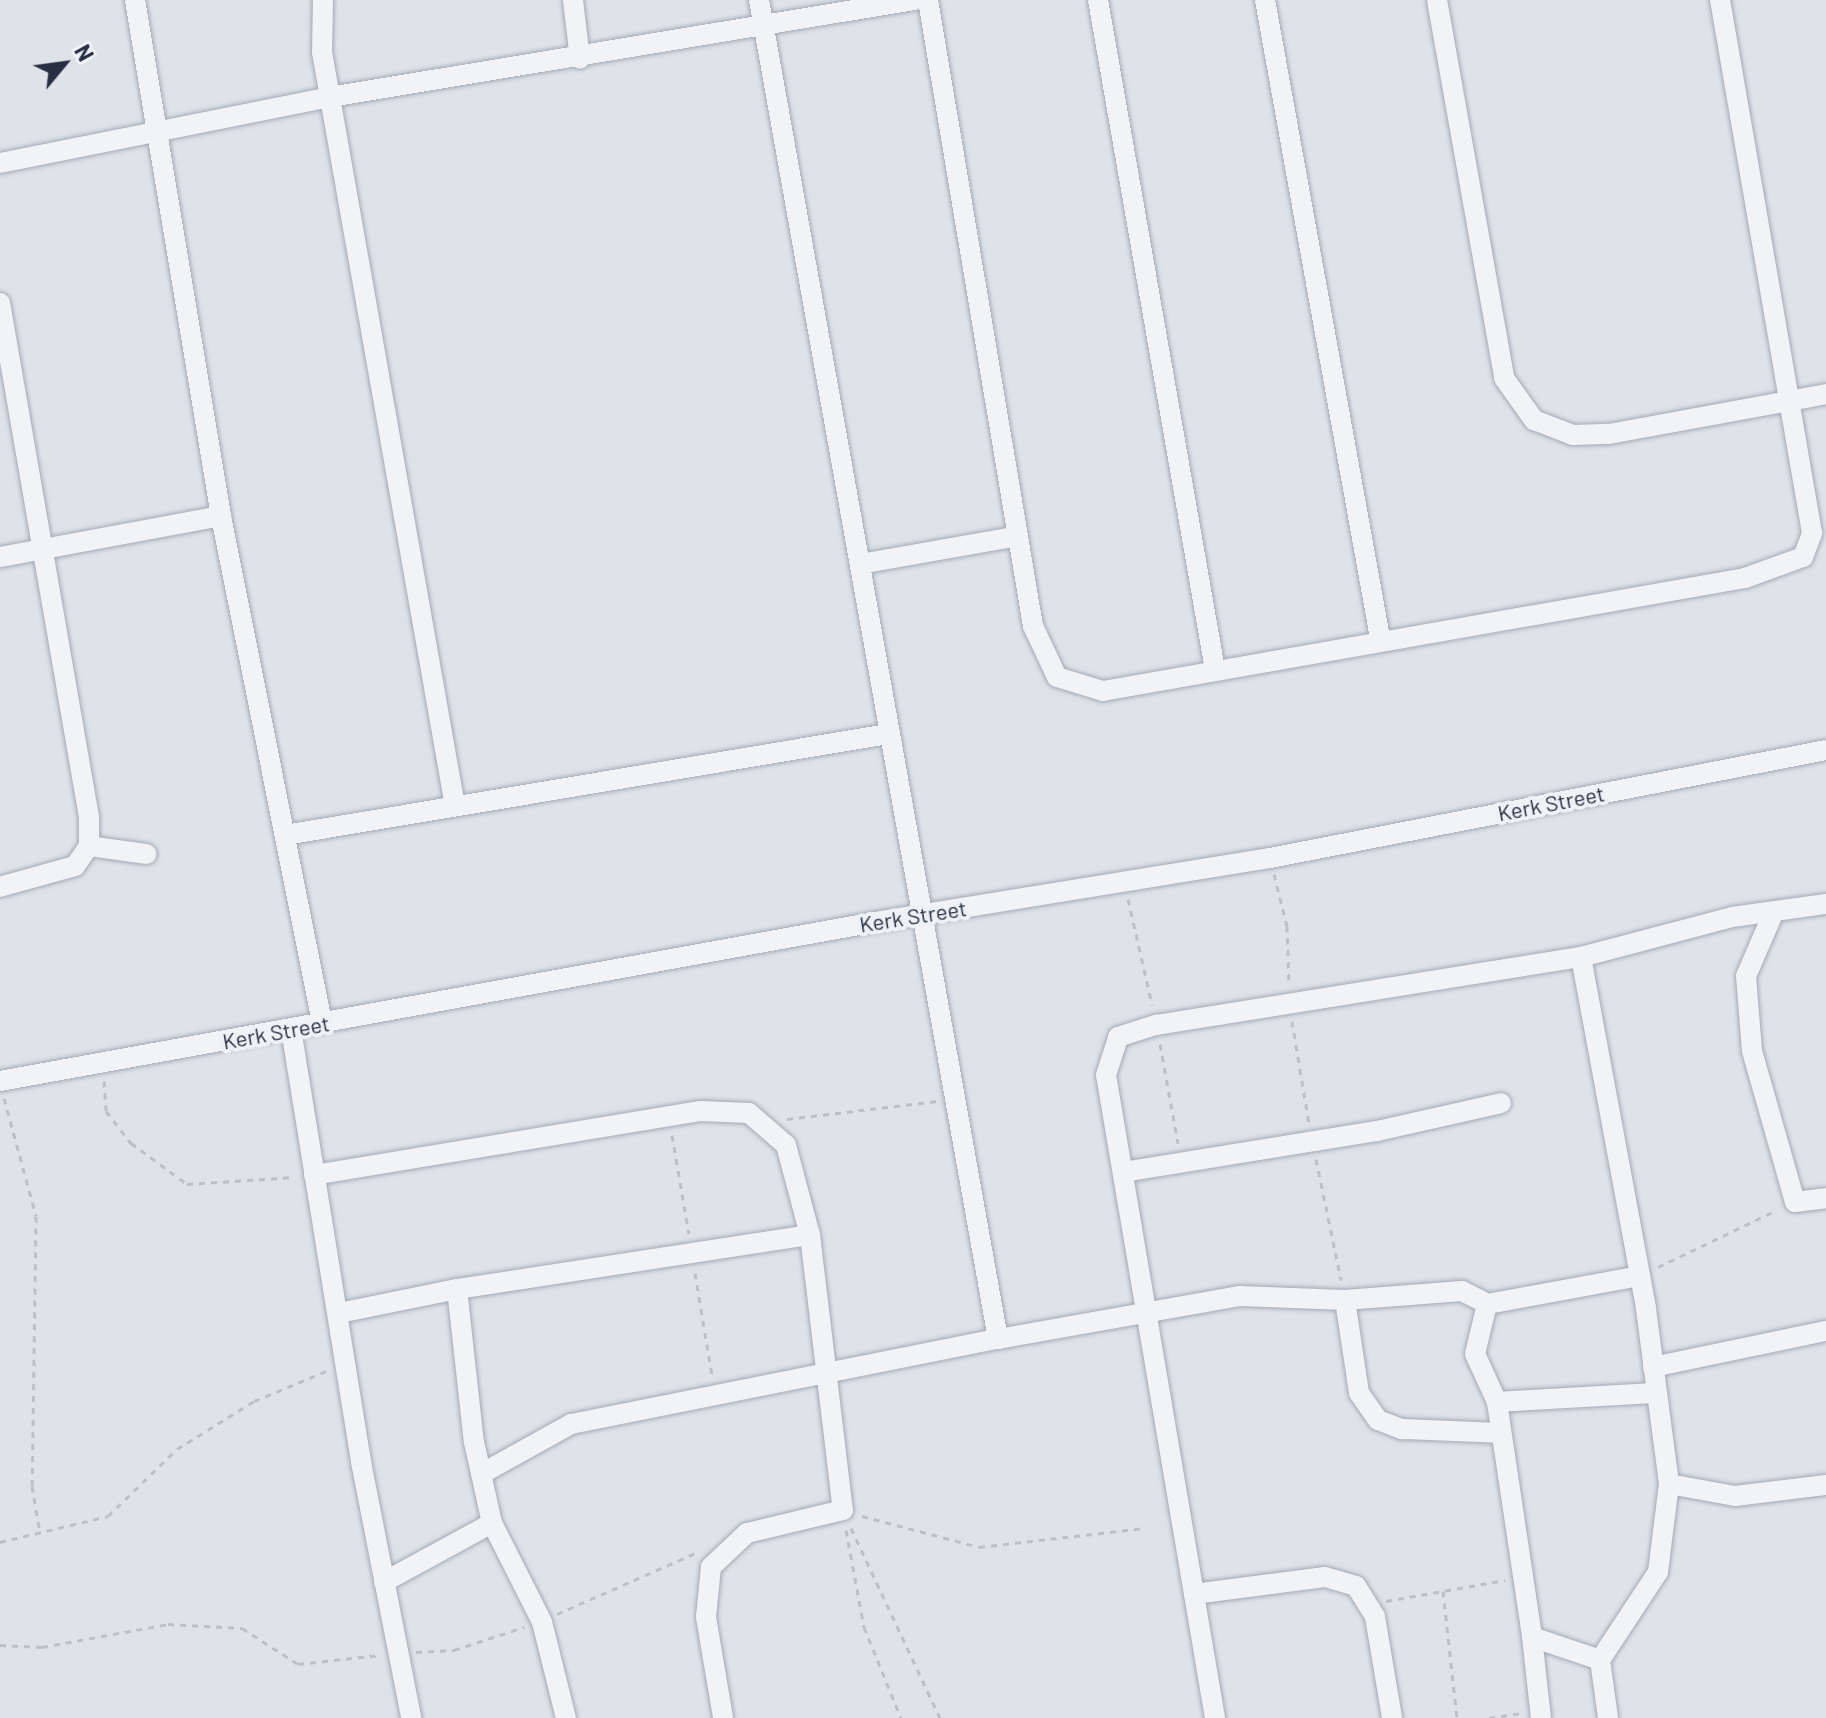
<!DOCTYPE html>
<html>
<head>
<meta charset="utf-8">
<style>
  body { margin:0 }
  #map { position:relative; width:1826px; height:1718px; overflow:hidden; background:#dee3e9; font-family:Barlow,sans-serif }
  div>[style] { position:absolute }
  .path>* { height:3px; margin-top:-1.5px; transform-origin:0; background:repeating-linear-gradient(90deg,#bcc0c8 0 6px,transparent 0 12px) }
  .roads { filter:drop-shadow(0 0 2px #a3aab4) drop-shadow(0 0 2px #a3aab4) }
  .minor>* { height:20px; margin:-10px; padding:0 10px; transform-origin:10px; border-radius:10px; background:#f1f3f7 }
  span { translate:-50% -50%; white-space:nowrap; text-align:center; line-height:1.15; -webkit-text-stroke:8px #eef2f7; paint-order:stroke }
  .street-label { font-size:22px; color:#263042 }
  .north { position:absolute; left:24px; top:24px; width:80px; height:80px; -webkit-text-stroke:6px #eef2f7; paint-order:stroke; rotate:61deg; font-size:22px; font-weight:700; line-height:32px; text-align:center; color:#263042 }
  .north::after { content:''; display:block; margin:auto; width:28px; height:36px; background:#263042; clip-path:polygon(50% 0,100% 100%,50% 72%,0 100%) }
</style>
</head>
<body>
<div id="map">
  <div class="path">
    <i style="left:1274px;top:874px;width:54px;rotate:76deg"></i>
    <i style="left:1287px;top:926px;width:59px;rotate:88.1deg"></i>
    <i style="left:1128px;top:899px;width:109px;rotate:77.2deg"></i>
    <i style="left:1292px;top:1021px;width:104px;rotate:80.6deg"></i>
    <i style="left:1160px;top:1044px;width:101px;rotate:79.7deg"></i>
    <i style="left:104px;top:1081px;width:30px;rotate:86deg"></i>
    <i style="left:106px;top:1111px;width:41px;rotate:52deg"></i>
    <i style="left:131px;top:1143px;width:69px;rotate:36.2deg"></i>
    <i style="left:187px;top:1184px;width:107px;rotate:-3.7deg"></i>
    <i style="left:4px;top:1098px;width:122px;rotate:74.8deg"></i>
    <i style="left:36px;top:1216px;width:270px;rotate:90.8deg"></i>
    <i style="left:32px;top:1486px;width:48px;rotate:80.3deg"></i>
    <i style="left:787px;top:1119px;width:152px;rotate:-6.8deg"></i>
    <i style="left:672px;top:1135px;width:100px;rotate:80.3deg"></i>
    <i style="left:1316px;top:1159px;width:124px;rotate:78.3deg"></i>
    <i style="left:1658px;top:1267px;width:132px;rotate:-25.6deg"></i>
    <i style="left:695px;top:1273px;width:104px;rotate:80.6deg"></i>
    <i style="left:862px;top:1516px;width:121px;rotate:14.8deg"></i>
    <i style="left:979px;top:1547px;width:167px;rotate:-6.5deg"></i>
    <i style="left:851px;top:1528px;width:210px;rotate:64.9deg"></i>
    <i style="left:846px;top:1530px;width:99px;rotate:79.5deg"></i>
    <i style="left:864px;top:1627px;width:98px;rotate:67.9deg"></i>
    <i style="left:0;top:1542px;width:111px;rotate:-13.5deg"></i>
    <i style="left:108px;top:1516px;width:96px;rotate:-44.2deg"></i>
    <i style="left:177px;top:1449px;width:91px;rotate:-31.9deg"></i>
    <i style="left:254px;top:1401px;width:78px;rotate:-22.6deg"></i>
    <i style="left:1443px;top:1591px;width:128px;rotate:83.7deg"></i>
    <i style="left:1386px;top:1601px;width:121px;rotate:-10deg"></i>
    <i style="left:557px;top:1614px;width:156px;rotate:-23.8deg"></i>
    <i style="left:0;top:1645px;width:42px;rotate:2.7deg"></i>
    <i style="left:42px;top:1647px;width:128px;rotate:-10.3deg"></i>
    <i style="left:168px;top:1624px;width:74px;rotate:3.1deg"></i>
    <i style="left:242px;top:1628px;width:67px;rotate:32.7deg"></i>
    <i style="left:298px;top:1664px;width:82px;rotate:-6.3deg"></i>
    <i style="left:416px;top:1652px;width:38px;rotate:-3deg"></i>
    <i style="left:454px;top:1650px;width:74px;rotate:-18.2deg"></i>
    <i style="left:1489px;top:1718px;width:31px;rotate:-9deg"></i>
  </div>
  <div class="roads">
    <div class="minor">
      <i style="left:135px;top:0;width:523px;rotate:80.54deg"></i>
      <i style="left:221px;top:516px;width:517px;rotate:78.73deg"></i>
      <i style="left:323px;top:0;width:52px;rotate:91.1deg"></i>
      <i style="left:322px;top:52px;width:766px;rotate:80deg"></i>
      <i style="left:573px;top:0;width:59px;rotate:83.2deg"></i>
      <i style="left:928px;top:0;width:635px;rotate:80.48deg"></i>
      <i style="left:1033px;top:626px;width:56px;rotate:64.8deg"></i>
      <i style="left:1057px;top:677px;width:48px;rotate:16.9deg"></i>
      <i style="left:1103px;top:691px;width:652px;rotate:-9.98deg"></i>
      <i style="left:1745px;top:578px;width:62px;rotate:-19.9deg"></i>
      <i style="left:1803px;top:557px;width:26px;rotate:-69deg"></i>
      <i style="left:1812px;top:533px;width:541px;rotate:-99.79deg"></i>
      <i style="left:1098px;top:0;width:680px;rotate:80.09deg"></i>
      <i style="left:1265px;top:0;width:648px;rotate:79.78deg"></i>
      <i style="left:1437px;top:0;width:384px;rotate:79.9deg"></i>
      <i style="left:1504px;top:378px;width:52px;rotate:54.5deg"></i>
      <i style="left:1534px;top:420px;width:42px;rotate:21deg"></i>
      <i style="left:1573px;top:435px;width:36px;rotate:-2deg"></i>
      <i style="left:1609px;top:434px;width:221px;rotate:-10.4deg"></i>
      <i style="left:0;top:163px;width:337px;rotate:-11.3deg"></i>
      <i style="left:330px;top:97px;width:592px;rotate:-9.43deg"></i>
      <i style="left:0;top:303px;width:522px;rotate:80.18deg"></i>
      <i style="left:89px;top:817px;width:29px;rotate:90deg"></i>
      <i style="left:89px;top:846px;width:24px;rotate:125deg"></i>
      <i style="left:75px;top:866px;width:78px;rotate:164.4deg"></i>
      <i style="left:0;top:557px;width:225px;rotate:-10.5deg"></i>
      <i style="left:860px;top:564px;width:160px;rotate:-10deg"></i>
      <i style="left:285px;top:835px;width:611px;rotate:-9.51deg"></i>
      <i style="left:89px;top:846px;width:58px;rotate:8deg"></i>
      <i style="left:1772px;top:916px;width:65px;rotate:113.4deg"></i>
      <i style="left:1746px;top:976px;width:75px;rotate:85.4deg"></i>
      <i style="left:1752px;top:1051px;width:157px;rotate:74.1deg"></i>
      <i style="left:1795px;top:1202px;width:31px;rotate:-7deg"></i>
      <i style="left:1581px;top:957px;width:358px;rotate:79.5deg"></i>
      <i style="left:1646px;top:1309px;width:177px;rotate:82.5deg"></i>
      <i style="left:1669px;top:1484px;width:67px;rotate:10.3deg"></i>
      <i style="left:1735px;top:1496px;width:92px;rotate:-6.9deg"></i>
      <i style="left:291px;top:1029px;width:439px;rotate:80.8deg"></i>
      <i style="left:361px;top:1462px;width:261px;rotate:78.9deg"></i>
      <i style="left:0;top:1081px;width:889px;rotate:-10.3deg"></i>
      <i style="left:875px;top:922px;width:400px;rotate:-9.2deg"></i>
      <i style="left:1270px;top:858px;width:566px;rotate:-10.99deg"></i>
      <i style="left:1123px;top:1172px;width:257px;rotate:-9.2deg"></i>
      <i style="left:1377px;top:1131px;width:127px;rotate:-12.7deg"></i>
      <i style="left:314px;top:1175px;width:392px;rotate:-9.4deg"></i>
      <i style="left:701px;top:1111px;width:48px;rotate:2.4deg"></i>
      <i style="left:749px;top:1113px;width:49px;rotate:40.9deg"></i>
      <i style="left:786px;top:1145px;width:93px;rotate:75.1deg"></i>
      <i style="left:810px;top:1235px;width:277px;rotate:83.2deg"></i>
      <i style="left:843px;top:1510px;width:99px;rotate:166.5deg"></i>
      <i style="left:747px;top:1533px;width:50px;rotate:136.6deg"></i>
      <i style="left:711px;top:1567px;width:50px;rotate:95.7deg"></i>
      <i style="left:706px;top:1617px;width:102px;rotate:80.4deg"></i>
      <i style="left:457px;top:1289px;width:357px;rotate:-8.7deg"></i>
      <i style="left:1345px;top:1300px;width:94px;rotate:81.4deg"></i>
      <i style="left:1359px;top:1393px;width:33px;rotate:55deg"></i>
      <i style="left:1378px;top:1420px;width:26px;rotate:21deg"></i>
      <i style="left:1402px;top:1429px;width:99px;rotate:2.3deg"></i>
      <i style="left:1487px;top:1304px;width:51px;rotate:103.5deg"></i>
      <i style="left:1475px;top:1354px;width:53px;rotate:65.4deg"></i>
      <i style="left:1497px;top:1402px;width:238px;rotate:81.5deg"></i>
      <i style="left:1532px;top:1637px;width:72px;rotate:18.7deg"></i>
      <i style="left:1600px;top:1660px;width:59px;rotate:82.1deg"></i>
      <i style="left:1487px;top:1304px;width:155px;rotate:-10.4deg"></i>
      <i style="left:339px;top:1313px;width:120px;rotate:-11.5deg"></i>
      <i style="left:457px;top:1289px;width:154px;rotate:83.7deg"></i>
      <i style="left:474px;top:1442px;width:83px;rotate:77.5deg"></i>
      <i style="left:492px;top:1523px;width:111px;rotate:63.2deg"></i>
      <i style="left:542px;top:1622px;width:99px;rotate:76deg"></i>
      <i style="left:998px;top:1339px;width:246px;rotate:-10.1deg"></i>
      <i style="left:1240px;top:1296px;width:105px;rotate:2.2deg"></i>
      <i style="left:1345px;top:1300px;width:117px;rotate:-4.4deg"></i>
      <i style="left:1462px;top:1291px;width:28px;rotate:27deg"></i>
      <i style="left:1653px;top:1367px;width:177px;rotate:-11.8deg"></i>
      <i style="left:1497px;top:1402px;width:156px;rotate:-3.3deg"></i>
      <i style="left:481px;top:1474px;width:103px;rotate:-29.1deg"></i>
      <i style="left:571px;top:1424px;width:435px;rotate:-11.3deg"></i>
      <i style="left:998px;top:1339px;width:1360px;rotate:-100.12deg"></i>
      <i style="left:384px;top:1582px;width:123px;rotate:-28.6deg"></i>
      <i style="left:1194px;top:1594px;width:132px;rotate:-7.4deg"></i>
      <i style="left:1325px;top:1577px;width:32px;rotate:16deg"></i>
      <i style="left:1356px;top:1586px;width:36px;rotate:58deg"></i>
      <i style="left:1375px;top:1617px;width:102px;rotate:80.4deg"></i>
      <i style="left:1532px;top:1637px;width:81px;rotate:83.7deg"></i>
      <i style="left:1600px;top:1660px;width:105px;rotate:-56.6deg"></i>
      <i style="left:1658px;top:1572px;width:89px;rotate:-82.9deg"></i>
      <i style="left:1215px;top:1718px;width:652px;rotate:-99.62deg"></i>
      <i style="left:1106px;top:1075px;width:40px;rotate:-72deg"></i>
      <i style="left:1118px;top:1037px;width:40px;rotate:-18deg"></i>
      <i style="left:1156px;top:1025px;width:430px;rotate:-9.1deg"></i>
      <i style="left:1581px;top:957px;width:156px;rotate:-14.8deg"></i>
      <i style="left:1732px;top:917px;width:95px;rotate:-7.9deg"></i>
    </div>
  </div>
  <div class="street-label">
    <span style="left:1551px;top:803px;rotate:-11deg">Kerk Street</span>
    <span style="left:913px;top:916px;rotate:-9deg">Kerk Street</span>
    <span style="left:276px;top:1032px;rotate:-10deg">Kerk Street</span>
  </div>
  <div class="north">N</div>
</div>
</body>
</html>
